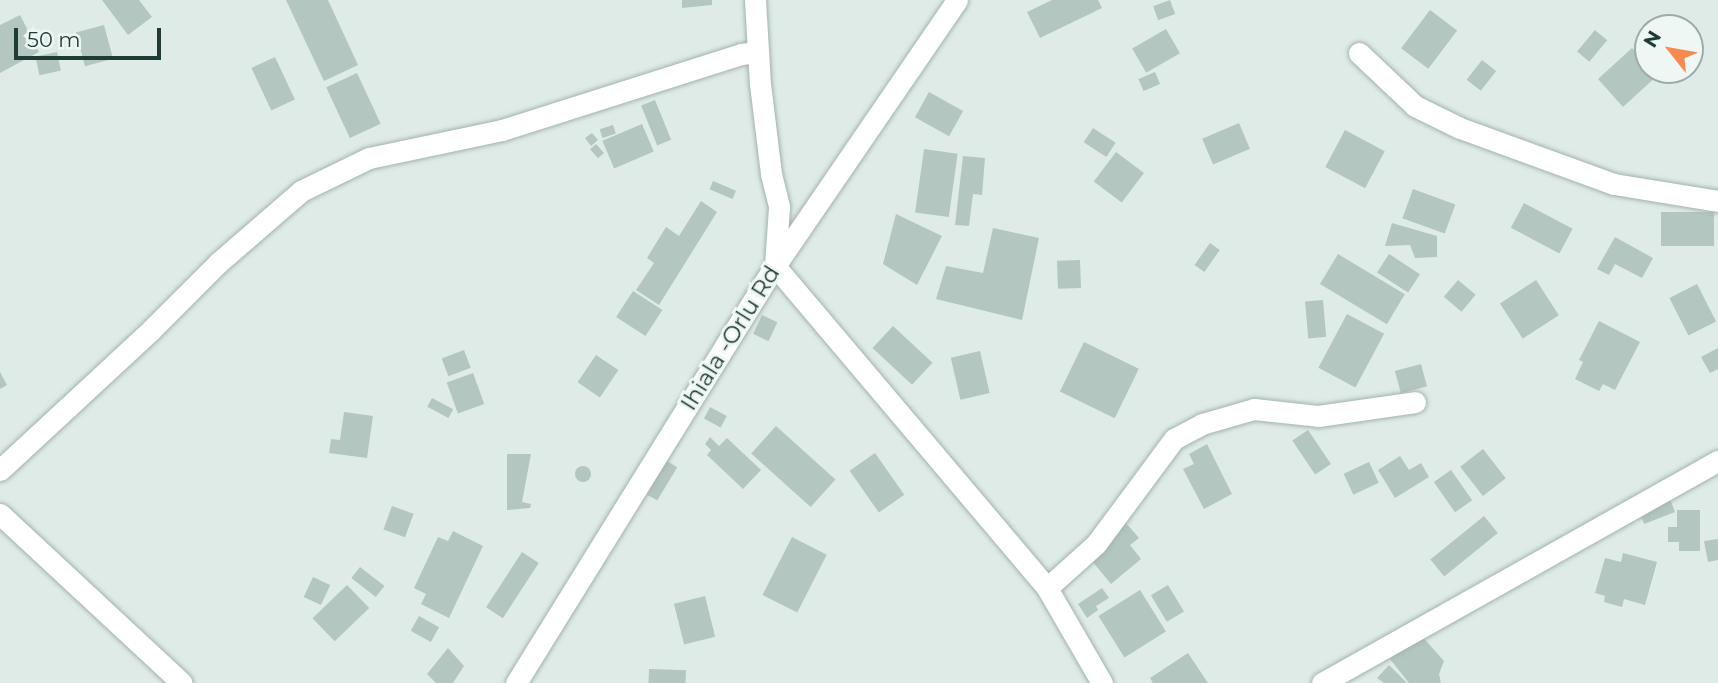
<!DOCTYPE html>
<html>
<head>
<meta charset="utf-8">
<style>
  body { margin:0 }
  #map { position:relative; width:1718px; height:683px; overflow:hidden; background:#dfebe7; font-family:Montserrat,sans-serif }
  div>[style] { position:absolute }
  .building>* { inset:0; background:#b4c6c0; transform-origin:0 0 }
  .round { border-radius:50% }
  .roads { filter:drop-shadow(0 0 2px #a2b3ae) drop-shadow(0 0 2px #a2b3ae) }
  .street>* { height:21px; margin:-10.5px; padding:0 10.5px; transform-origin:10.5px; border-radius:10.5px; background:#fff }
  .secondary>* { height:21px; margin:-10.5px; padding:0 10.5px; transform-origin:10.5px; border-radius:10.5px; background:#fff }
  span { translate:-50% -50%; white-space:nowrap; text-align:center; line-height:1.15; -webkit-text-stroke:6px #eff7f4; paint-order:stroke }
  .street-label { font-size:23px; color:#1f3b36 }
  .north { position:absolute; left:1634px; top:14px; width:70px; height:70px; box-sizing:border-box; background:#eff7f4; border:2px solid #9caca8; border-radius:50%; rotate:301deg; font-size:19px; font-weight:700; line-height:28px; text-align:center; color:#1f3b36 }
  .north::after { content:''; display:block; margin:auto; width:24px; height:32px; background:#f88a4f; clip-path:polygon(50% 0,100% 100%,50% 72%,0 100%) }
  .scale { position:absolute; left:14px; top:28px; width:147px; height:32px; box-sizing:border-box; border:4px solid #1f3b36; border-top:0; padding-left:9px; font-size:21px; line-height:24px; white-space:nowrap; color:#1f3b36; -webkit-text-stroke:5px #eff7f4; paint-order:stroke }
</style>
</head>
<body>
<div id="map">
  <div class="building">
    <i style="clip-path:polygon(102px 0,139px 0,152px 17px,128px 35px)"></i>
    <i style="clip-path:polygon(286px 0,328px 0,358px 65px,324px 81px)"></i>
    <i style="clip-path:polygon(682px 0,712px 0,712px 5px,682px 8px)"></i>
    <i style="clip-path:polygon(1052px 0,1098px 0,1102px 8px,1040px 38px,1027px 12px)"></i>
    <i style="left:1170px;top:0;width:15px;height:18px;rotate:70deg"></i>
    <i style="left:1430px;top:10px;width:34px;height:48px;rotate:37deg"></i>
    <i style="clip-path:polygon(20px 15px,39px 52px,0 73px,0 25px)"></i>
    <i style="left:104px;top:25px;width:35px;height:29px;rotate:75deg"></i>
    <i style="left:1166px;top:29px;width:28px;height:39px;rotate:60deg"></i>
    <i style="left:1595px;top:30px;width:16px;height:28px;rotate:40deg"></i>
    <i style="clip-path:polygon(1632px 48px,1648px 65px,1648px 70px,1658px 75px,1623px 107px,1598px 79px)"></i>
    <i style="left:57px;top:52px;width:19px;height:22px;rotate:78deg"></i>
    <i style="left:275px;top:57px;width:47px;height:26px;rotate:65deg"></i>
    <i style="left:1482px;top:60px;width:18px;height:25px;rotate:38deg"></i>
    <i style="left:1155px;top:72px;width:13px;height:18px;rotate:67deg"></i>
    <i style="left:357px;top:73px;width:56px;height:34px;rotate:65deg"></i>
    <i style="left:929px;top:92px;width:39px;height:29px;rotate:29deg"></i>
    <i style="left:655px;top:100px;width:43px;height:15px;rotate:68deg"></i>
    <i style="left:1239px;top:123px;width:28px;height:40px;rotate:67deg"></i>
    <i style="left:642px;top:124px;width:30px;height:43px;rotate:67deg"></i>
    <i style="left:613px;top:125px;width:9px;height:14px;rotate:72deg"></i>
    <i style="left:1093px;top:128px;width:27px;height:17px;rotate:33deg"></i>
    <i style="left:1345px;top:130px;width:45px;height:42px;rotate:28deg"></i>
    <i style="clip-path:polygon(592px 133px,598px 140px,591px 146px,585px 138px)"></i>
    <i style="left:596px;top:144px;width:12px;height:8px;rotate:48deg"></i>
    <i style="left:924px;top:149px;width:34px;height:64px;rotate:8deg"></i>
    <i style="left:1116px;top:152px;width:35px;height:37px;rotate:37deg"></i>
    <i style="clip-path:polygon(963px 156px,985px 158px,982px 195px,973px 194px,969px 226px,955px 225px)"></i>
    <i style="left:713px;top:181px;width:25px;height:9px;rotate:23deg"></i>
    <i style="left:1413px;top:189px;width:45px;height:31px;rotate:20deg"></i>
    <i style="clip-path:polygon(701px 201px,717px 212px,659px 305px,636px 290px,654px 263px,647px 258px,666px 227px,679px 236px)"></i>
    <i style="left:1524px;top:203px;width:55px;height:28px;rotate:28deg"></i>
    <i style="left:1661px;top:212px;width:53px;height:34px"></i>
    <i style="clip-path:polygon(896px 214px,942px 236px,917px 285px,883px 264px)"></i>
    <i style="clip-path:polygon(1392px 223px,1437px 236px,1437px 257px,1415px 258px,1410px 245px,1385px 246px)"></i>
    <i style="clip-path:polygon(993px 228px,1039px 238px,1022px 320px,936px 299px,946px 266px,983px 273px)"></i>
    <i style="clip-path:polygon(1615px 237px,1653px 258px,1642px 278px,1615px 264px,1609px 275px,1597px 269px)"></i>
    <i style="left:1210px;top:243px;width:12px;height:27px;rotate:35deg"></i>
    <i style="left:1338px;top:254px;width:78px;height:35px;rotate:31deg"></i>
    <i style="left:1389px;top:254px;width:37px;height:22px;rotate:33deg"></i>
    <i style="left:1080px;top:260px;width:28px;height:23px;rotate:88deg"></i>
    <i style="left:1458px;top:280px;width:23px;height:22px;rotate:40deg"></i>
    <i style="left:1536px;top:280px;width:42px;height:43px;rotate:57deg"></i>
    <i style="left:1697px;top:284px;width:42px;height:31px;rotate:63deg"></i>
    <i style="left:633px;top:291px;width:35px;height:31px;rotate:33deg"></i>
    <i style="left:1323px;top:300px;width:37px;height:18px;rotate:85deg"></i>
    <i style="left:1347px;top:314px;width:42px;height:61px;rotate:28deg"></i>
    <i style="left:762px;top:315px;width:17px;height:21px;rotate:25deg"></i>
    <i style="clip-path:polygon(1599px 321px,1640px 342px,1615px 390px,1603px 384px,1599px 391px,1575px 379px,1583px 362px,1579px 360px)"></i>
    <i style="left:893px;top:326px;width:54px;height:30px;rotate:43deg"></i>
    <i style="left:1084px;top:342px;width:61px;height:55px;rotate:26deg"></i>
    <i style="clip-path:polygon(1718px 348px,1718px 369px,1710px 373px,1701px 357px)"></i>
    <i style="left:464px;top:350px;width:19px;height:24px;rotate:69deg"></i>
    <i style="left:980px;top:351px;width:43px;height:30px;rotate:77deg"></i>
    <i style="left:596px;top:355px;width:27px;height:33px;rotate:34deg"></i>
    <i style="left:1421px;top:364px;width:23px;height:27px;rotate:75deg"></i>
    <i style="clip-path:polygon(0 372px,7px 385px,0 389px)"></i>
    <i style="left:473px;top:373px;width:33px;height:28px;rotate:70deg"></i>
    <i style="left:432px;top:398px;width:24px;height:10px;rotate:28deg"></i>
    <i style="left:710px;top:407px;width:19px;height:13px;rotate:28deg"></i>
    <i style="clip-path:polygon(344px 412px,373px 416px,367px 458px,329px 453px,331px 439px,340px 440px)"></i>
    <i style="left:776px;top:426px;width:80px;height:37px;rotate:42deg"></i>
    <i style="left:1308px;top:430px;width:41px;height:19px;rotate:56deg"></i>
    <i style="clip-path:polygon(710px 437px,719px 446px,727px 438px,761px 470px,743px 489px,707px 455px,711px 450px,705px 444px)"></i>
    <i style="clip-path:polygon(1207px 444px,1232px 494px,1204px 509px,1183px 469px,1194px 464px,1189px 454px)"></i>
    <i style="left:1483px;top:449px;width:37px;height:29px;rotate:52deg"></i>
    <i style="left:875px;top:453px;width:51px;height:31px;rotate:55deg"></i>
    <i style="clip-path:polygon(507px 454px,531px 454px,522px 502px,531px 504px,530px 508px,507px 510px)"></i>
    <i style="clip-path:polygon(1400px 456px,1409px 470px,1421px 463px,1429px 477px,1395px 498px,1378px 470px)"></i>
    <i style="left:667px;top:461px;width:12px;height:39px;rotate:31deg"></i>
    <i style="left:1369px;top:462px;width:23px;height:28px;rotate:65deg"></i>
    <i class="round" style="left:575px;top:466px;width:16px;height:16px"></i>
    <i style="left:1451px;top:470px;width:37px;height:21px;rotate:55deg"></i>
    <i style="left:1670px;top:499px;width:14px;height:33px;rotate:69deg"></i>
    <i style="left:392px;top:506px;width:23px;height:25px;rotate:20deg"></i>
    <i style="clip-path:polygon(1677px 510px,1700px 510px,1700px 551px,1679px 551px,1679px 542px,1668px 542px,1668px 527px,1677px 527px)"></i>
    <i style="left:1484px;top:516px;width:22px;height:69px;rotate:51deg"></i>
    <i style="clip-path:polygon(1126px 523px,1139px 538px,1130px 545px,1141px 559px,1111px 584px,1087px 555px)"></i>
    <i style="clip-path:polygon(453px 531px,483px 546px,449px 618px,421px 604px,426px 594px,414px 588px,438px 537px,448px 541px)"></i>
    <i style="left:792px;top:537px;width:39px;height:65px;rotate:27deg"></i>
    <i style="clip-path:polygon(1718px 539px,1718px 560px,1708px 562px,1704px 541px)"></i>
    <i style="left:522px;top:552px;width:20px;height:66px;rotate:33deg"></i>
    <i style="clip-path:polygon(1623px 553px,1657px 562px,1645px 605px,1624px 599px,1622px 607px,1604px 602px,1605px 596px,1595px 593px,1605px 558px,1621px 562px)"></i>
    <i style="left:360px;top:567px;width:31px;height:14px;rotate:38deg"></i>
    <i style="left:313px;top:577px;width:19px;height:22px;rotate:25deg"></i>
    <i style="left:347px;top:585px;width:32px;height:48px;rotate:46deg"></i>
    <i style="left:1168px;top:585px;width:31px;height:20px;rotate:59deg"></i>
    <i style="clip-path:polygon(1102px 588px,1109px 598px,1096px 606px,1098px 610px,1087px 618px,1078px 604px)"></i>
    <i style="left:1140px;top:590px;width:49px;height:49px;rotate:58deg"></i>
    <i style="left:705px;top:596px;width:42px;height:32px;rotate:76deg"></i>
    <i style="left:419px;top:616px;width:23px;height:17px;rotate:29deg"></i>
    <i style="clip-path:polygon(1420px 634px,1444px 661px,1439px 674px,1441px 683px,1409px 683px,1390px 659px)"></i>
    <i style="clip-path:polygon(448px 648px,464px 666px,453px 683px,436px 683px,427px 674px)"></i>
    <i style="clip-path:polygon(1188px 653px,1208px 683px,1153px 683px,1150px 678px)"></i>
    <i style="clip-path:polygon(1389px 665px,1407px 683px,1384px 683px,1377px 678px)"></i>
    <i style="left:649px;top:669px;width:37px;height:14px;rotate:2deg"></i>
  </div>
  <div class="roads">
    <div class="street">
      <i style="left:755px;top:0;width:84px;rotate:86.6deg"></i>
      <i style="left:760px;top:84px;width:91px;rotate:83deg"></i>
      <i style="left:771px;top:174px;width:34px;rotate:76deg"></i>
      <i style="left:779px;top:207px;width:59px;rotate:93.9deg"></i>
      <i style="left:775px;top:266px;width:422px;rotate:49.8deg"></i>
      <i style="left:1047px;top:588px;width:110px;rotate:59.9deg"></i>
      <i style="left:1359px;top:53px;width:77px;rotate:43.4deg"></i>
      <i style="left:1415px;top:106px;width:50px;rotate:26.1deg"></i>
      <i style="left:1460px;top:128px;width:164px;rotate:20deg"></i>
      <i style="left:1614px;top:184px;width:105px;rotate:9.3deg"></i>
      <i style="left:0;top:470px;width:206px;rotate:-42.8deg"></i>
      <i style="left:151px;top:330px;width:95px;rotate:-45deg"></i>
      <i style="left:218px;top:263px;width:110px;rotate:-40.9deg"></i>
      <i style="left:301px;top:191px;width:76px;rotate:-25.9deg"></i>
      <i style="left:369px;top:158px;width:136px;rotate:-11.9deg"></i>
      <i style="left:502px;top:130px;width:251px;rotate:-17.6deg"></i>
      <i style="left:741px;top:54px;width:16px;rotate:-7deg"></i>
      <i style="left:0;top:514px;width:248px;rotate:42.9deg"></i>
      <i style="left:1047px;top:588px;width:66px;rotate:-41.9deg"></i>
      <i style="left:1096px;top:544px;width:131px;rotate:-53.4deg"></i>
      <i style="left:1174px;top:439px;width:32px;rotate:-28deg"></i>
      <i style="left:1202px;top:424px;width:54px;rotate:-16.1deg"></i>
      <i style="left:1254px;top:409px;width:64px;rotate:6.2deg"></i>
      <i style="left:1318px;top:416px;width:98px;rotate:-8.2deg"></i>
      <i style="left:1322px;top:683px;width:454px;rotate:-29.3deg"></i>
    </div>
    <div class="secondary">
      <i style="left:516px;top:683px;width:491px;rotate:-58.2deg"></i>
      <i style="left:775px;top:266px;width:322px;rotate:-55.6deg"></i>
    </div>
  </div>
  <div class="street-label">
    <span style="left:730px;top:338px;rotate:-58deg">Ihiala -Orlu Rd</span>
  </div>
  <div class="north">N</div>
  <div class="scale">50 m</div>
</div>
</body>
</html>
